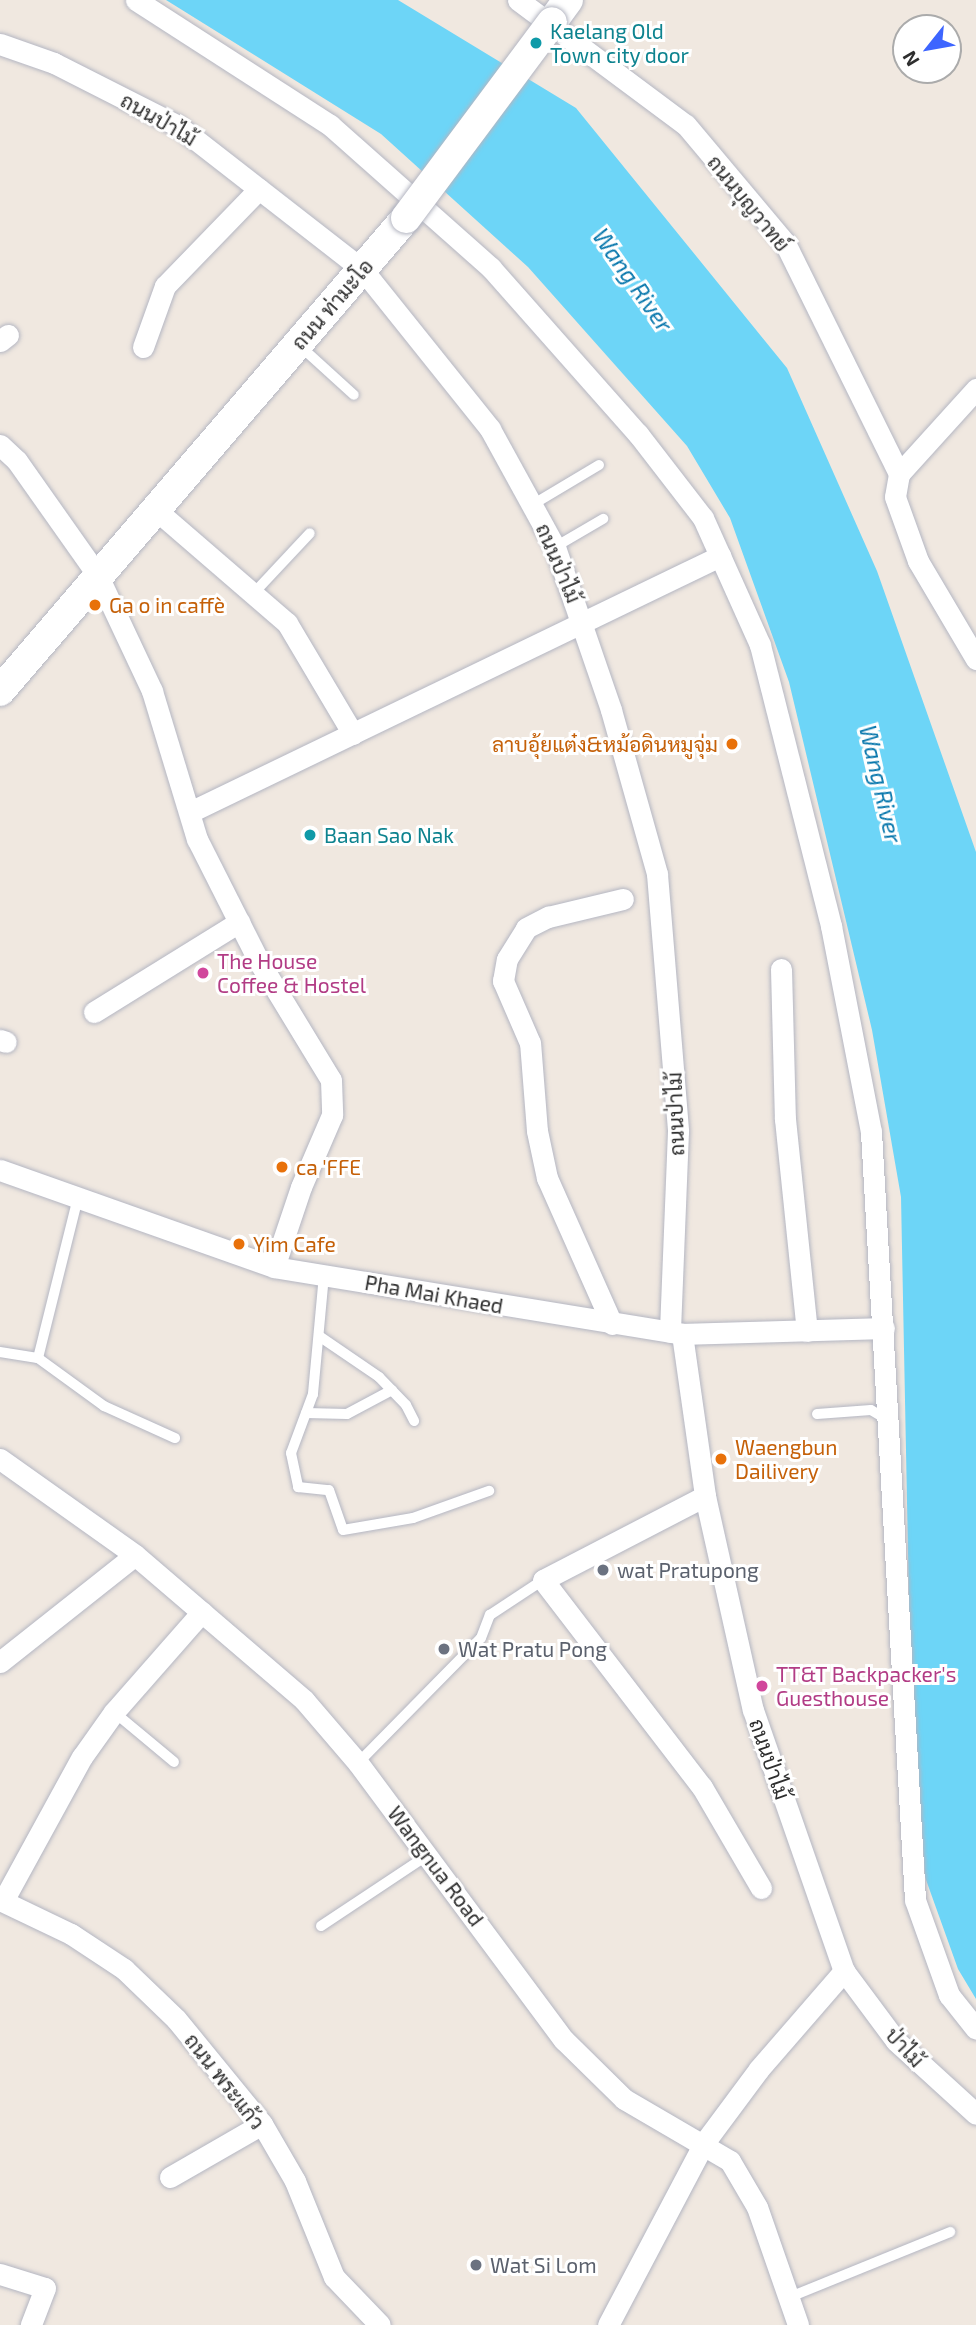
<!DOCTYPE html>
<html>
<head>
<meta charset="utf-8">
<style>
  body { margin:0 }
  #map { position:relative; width:976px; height:2325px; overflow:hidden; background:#f0e8e0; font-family:"Exo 2",Sarabun,sans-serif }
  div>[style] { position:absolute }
  .water>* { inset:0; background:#6dd5f7 }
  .roads { filter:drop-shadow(0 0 2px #b4b6c2) drop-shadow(0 0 2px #b4b6c2) }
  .lane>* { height:10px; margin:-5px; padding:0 5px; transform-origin:5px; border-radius:5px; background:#fff }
  .street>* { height:21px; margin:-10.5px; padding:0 10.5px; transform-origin:10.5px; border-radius:10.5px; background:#fff }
  .secondary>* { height:30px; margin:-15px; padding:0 15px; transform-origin:15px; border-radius:15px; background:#fff }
  .bridges { filter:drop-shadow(0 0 2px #b4b6c2) drop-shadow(0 0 2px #b4b6c2) }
  .secondary-bridge>* { height:30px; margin:-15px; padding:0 15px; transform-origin:15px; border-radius:15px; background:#fff }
  .dots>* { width:19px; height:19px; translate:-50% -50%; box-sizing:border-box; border:4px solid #fff; border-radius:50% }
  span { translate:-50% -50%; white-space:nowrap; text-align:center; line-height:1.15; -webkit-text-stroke:6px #fff; paint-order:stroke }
  .culture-label { font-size:21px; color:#0d838f }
  .left { translate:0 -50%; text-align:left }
  .street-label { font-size:21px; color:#2e2e2e }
  .food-label { font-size:21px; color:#c56008 }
  .right { translate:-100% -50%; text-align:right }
  .hotel-label { font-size:21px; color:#b23c85 }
  .worship-label { font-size:21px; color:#5b616d }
  .water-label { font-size:23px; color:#0475ab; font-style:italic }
  .north { position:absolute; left:892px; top:14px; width:70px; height:70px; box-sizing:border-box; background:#fff; border:2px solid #ababab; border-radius:50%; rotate:239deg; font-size:19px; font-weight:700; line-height:28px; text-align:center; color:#2e2e2e }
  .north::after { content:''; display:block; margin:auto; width:24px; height:32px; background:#3d65ff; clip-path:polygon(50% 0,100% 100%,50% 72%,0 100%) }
</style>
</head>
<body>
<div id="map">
  <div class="water">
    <i style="clip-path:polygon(166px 0,398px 0,576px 108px,787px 368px,877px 571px,976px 852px,976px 1999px,958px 1969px,925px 1877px,910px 1654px,901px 1197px,872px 1030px,789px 682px,730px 518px,687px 446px,528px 267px,381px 134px)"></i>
  </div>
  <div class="roads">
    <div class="lane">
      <i style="left:299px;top:345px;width:74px;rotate:42.3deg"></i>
      <i style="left:532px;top:505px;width:78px;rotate:-30.8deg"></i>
      <i style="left:555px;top:547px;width:56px;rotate:-30.3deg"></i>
      <i style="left:253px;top:594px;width:83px;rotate:-46.9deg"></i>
      <i style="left:324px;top:1275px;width:120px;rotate:95.3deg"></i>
      <i style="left:313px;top:1394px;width:63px;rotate:110.4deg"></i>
      <i style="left:291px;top:1453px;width:35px;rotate:78deg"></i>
      <i style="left:298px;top:1487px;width:31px;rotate:6deg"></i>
      <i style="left:329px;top:1490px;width:42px;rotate:70.7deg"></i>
      <i style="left:343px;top:1530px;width:71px;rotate:-9.7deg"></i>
      <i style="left:413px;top:1518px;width:81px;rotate:-19.6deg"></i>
      <i style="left:319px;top:1336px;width:73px;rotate:34.3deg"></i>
      <i style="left:379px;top:1377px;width:39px;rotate:46deg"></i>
      <i style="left:406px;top:1405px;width:18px;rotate:63deg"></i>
      <i style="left:0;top:1352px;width:38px;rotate:9deg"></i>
      <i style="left:38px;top:1358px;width:82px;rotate:36deg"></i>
      <i style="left:104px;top:1406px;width:78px;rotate:24.3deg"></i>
      <i style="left:38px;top:1358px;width:165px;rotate:-76deg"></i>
      <i style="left:306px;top:1413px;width:41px;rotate:1.4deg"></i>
      <i style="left:347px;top:1414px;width:51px;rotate:-28.1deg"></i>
      <i style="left:817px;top:1414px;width:54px;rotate:-4.2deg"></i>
      <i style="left:871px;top:1410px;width:21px;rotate:31deg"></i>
      <i style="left:114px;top:1712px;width:78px;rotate:39.8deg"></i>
      <i style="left:358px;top:1763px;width:175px;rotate:-45.5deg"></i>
      <i style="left:481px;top:1638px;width:25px;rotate:-69deg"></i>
      <i style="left:490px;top:1615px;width:64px;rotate:-33.4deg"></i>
      <i style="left:321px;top:1926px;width:128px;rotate:-33.6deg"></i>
      <i style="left:790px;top:2297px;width:173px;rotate:-22.1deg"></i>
    </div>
    <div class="street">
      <i style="left:136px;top:0;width:231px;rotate:32.8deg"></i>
      <i style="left:330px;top:125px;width:215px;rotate:41.6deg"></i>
      <i style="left:491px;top:268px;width:222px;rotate:48.5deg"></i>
      <i style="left:638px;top:434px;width:106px;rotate:52.3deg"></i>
      <i style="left:703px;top:518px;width:139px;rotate:65.8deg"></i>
      <i style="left:760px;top:645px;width:290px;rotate:75.8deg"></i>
      <i style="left:831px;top:926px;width:210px;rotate:79deg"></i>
      <i style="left:871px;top:1132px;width:769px;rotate:86.72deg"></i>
      <i style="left:915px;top:1900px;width:101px;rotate:70.3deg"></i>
      <i style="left:949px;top:1995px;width:43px;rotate:51.5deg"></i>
      <i style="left:518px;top:0;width:209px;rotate:36.7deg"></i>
      <i style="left:686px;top:125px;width:154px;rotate:50deg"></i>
      <i style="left:785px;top:243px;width:258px;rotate:63.7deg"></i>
      <i style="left:899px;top:474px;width:23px;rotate:100deg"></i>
      <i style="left:895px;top:497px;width:68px;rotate:70.2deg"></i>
      <i style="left:918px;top:561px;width:114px;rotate:59.4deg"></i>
      <i style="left:0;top:44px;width:57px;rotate:19.4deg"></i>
      <i style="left:54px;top:63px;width:139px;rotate:26.9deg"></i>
      <i style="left:178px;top:126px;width:233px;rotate:37.9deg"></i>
      <i style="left:362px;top:269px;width:205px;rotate:51.3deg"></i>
      <i style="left:490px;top:429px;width:135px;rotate:61.2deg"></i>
      <i style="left:555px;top:547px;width:172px;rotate:71deg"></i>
      <i style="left:611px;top:710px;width:170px;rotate:74.3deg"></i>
      <i style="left:657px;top:874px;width:258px;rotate:85.3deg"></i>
      <i style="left:678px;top:1131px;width:201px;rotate:92.3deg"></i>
      <i style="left:0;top:341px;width:10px;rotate:-37deg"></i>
      <i style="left:143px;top:347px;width:65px;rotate:-70.2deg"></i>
      <i style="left:165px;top:286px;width:135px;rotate:-45.9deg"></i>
      <i style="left:0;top:445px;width:23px;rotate:43deg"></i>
      <i style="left:17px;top:461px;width:141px;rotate:54.8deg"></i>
      <i style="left:98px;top:576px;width:127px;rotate:64.8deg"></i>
      <i style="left:152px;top:691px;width:155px;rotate:73.1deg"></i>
      <i style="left:197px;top:839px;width:136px;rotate:63.2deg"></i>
      <i style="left:258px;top:960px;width:140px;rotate:58.7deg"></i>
      <i style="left:331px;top:1080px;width:35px;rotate:88deg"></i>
      <i style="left:332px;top:1115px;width:78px;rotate:113.3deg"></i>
      <i style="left:301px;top:1187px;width:84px;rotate:108.6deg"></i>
      <i style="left:899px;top:474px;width:115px;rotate:-47.8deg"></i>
      <i style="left:156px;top:510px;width:173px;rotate:40.8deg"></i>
      <i style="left:287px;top:623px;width:129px;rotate:59.3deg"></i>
      <i style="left:190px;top:812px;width:589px;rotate:-25.78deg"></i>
      <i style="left:781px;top:969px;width:150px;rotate:88.5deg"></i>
      <i style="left:785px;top:1119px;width:213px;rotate:84.1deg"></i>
      <i style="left:94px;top:1012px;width:171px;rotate:-31.8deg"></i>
      <i style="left:0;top:1040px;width:6px;rotate:18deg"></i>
      <i style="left:0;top:1170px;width:291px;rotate:19.5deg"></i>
      <i style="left:274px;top:1267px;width:413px;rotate:9.3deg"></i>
      <i style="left:682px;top:1334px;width:202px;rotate:-1.7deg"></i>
      <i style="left:612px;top:1324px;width:160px;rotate:-114deg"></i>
      <i style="left:547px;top:1178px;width:48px;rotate:-102deg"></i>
      <i style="left:537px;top:1131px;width:88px;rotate:-94.5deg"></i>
      <i style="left:530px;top:1043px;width:68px;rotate:-113.5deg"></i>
      <i style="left:503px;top:981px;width:22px;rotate:-80deg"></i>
      <i style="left:507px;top:959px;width:36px;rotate:-58deg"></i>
      <i style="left:526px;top:928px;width:25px;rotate:-27deg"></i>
      <i style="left:548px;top:917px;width:77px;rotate:-13.5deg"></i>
      <i style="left:682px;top:1334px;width:164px;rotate:81.9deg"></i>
      <i style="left:705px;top:1496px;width:219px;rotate:77.4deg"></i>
      <i style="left:753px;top:1710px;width:276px;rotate:70.8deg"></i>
      <i style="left:844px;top:1971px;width:87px;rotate:53.4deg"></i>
      <i style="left:896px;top:2041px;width:108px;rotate:42.4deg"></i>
      <i style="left:0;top:1459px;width:166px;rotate:35.4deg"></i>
      <i style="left:135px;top:1555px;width:223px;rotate:40.6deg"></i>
      <i style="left:304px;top:1700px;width:83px;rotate:49.4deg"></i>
      <i style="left:358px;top:1763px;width:345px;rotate:53.4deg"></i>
      <i style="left:564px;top:2040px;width:84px;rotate:44.5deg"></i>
      <i style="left:624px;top:2099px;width:123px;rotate:30.3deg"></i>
      <i style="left:730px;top:2161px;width:53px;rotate:59.6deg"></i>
      <i style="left:757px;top:2207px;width:125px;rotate:70.8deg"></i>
      <i style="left:705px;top:1496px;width:182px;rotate:152.6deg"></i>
      <i style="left:543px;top:1580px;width:261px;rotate:52.5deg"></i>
      <i style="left:702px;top:1787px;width:117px;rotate:59.7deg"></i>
      <i style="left:0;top:1662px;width:172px;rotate:-38.4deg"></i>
      <i style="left:0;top:1900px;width:79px;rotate:25.6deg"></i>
      <i style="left:71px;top:1934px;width:64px;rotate:33.4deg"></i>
      <i style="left:124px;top:1969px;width:72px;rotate:43.9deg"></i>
      <i style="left:176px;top:2019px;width:136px;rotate:50.7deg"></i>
      <i style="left:262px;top:2124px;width:66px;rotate:59.9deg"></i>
      <i style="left:295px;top:2181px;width:104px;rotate:67.9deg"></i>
      <i style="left:334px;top:2277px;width:66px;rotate:46.2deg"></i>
      <i style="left:3px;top:1901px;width:164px;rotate:-61.3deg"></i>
      <i style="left:82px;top:1757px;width:55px;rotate:-54.6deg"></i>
      <i style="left:114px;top:1712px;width:133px;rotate:-48.7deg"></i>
      <i style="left:170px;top:2177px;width:106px;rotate:-29.9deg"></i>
      <i style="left:0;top:2274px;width:47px;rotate:17.3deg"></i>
      <i style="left:45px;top:2288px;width:40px;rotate:111deg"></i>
      <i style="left:608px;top:2325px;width:206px;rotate:-62.2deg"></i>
      <i style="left:704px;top:2143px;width:92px;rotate:-53.4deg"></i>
      <i style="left:759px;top:2069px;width:130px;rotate:-49.1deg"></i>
    </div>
    <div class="secondary">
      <i style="left:552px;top:22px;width:27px;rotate:-54deg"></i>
      <i style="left:0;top:691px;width:623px;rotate:-49.36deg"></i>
    </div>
  </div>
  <div class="bridges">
    <div class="secondary-bridge">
      <i style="left:406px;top:218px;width:244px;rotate:-53.3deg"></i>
    </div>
  </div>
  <div class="dots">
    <i style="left:536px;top:43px;background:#0f9aa8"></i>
    <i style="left:95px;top:605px;background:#e8710a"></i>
    <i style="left:732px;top:744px;background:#e8710a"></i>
    <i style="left:310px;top:835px;background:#0f9aa8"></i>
    <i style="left:203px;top:973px;background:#d1479c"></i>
    <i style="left:282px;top:1167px;background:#e8710a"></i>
    <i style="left:239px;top:1244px;background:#e8710a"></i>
    <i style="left:721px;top:1459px;background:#e8710a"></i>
    <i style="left:603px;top:1570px;background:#6b7280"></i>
    <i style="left:444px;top:1649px;background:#6b7280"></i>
    <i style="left:762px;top:1686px;background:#d1479c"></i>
    <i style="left:476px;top:2265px;background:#6b7280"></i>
  </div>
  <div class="culture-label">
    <span class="left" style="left:550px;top:43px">Kaelang Old<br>Town city door</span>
    <span class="left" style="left:324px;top:835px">Baan Sao Nak</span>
  </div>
  <div class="street-label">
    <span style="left:159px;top:119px;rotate:30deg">ถนนป่าไม้</span>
    <span style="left:749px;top:203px;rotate:51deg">ถนนบุญวาทย์</span>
    <span style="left:332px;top:304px;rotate:-49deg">ถนน ท่ามะโอ</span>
    <span style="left:559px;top:563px;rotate:67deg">ถนนป่าไม้</span>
    <span style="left:675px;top:1114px;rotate:-92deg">ถนนป่าไม้</span>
    <span style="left:434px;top:1294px;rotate:10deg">Pha Mai Khaed</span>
    <span style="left:770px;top:1759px;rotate:71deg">ถนนป่าไม้</span>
    <span style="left:436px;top:1866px;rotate:53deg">Wangnua Road</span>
    <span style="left:905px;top:2047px;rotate:47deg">ป่าไม้</span>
    <span style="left:225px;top:2081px;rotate:52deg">ถนน พระแก้ว</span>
  </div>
  <div class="food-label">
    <span class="left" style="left:109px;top:605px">Ga o in caffè</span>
    <span class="right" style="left:718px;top:744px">ลาบอุ้ยแต๋ง&amp;หม้อดินหมูจุ่ม</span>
    <span class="left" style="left:296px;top:1167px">ca 'FFE</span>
    <span class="left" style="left:253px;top:1244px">Yim Cafe</span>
    <span class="left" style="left:735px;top:1459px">Waengbun<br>Dailivery</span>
  </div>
  <div class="hotel-label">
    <span class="left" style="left:217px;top:973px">The House<br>Coffee &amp; Hostel</span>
    <span class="left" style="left:776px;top:1686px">TT&amp;T Backpacker's<br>Guesthouse</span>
  </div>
  <div class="worship-label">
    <span class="left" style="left:617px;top:1570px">wat Pratupong</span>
    <span class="left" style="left:458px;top:1649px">Wat Pratu Pong</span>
    <span class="left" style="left:490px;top:2265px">Wat Si Lom</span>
  </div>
  <div class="water-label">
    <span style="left:633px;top:280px;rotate:55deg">Wang River</span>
    <span style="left:881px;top:784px;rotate:77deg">Wang River</span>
  </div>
  <div class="north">N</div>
</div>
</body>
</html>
